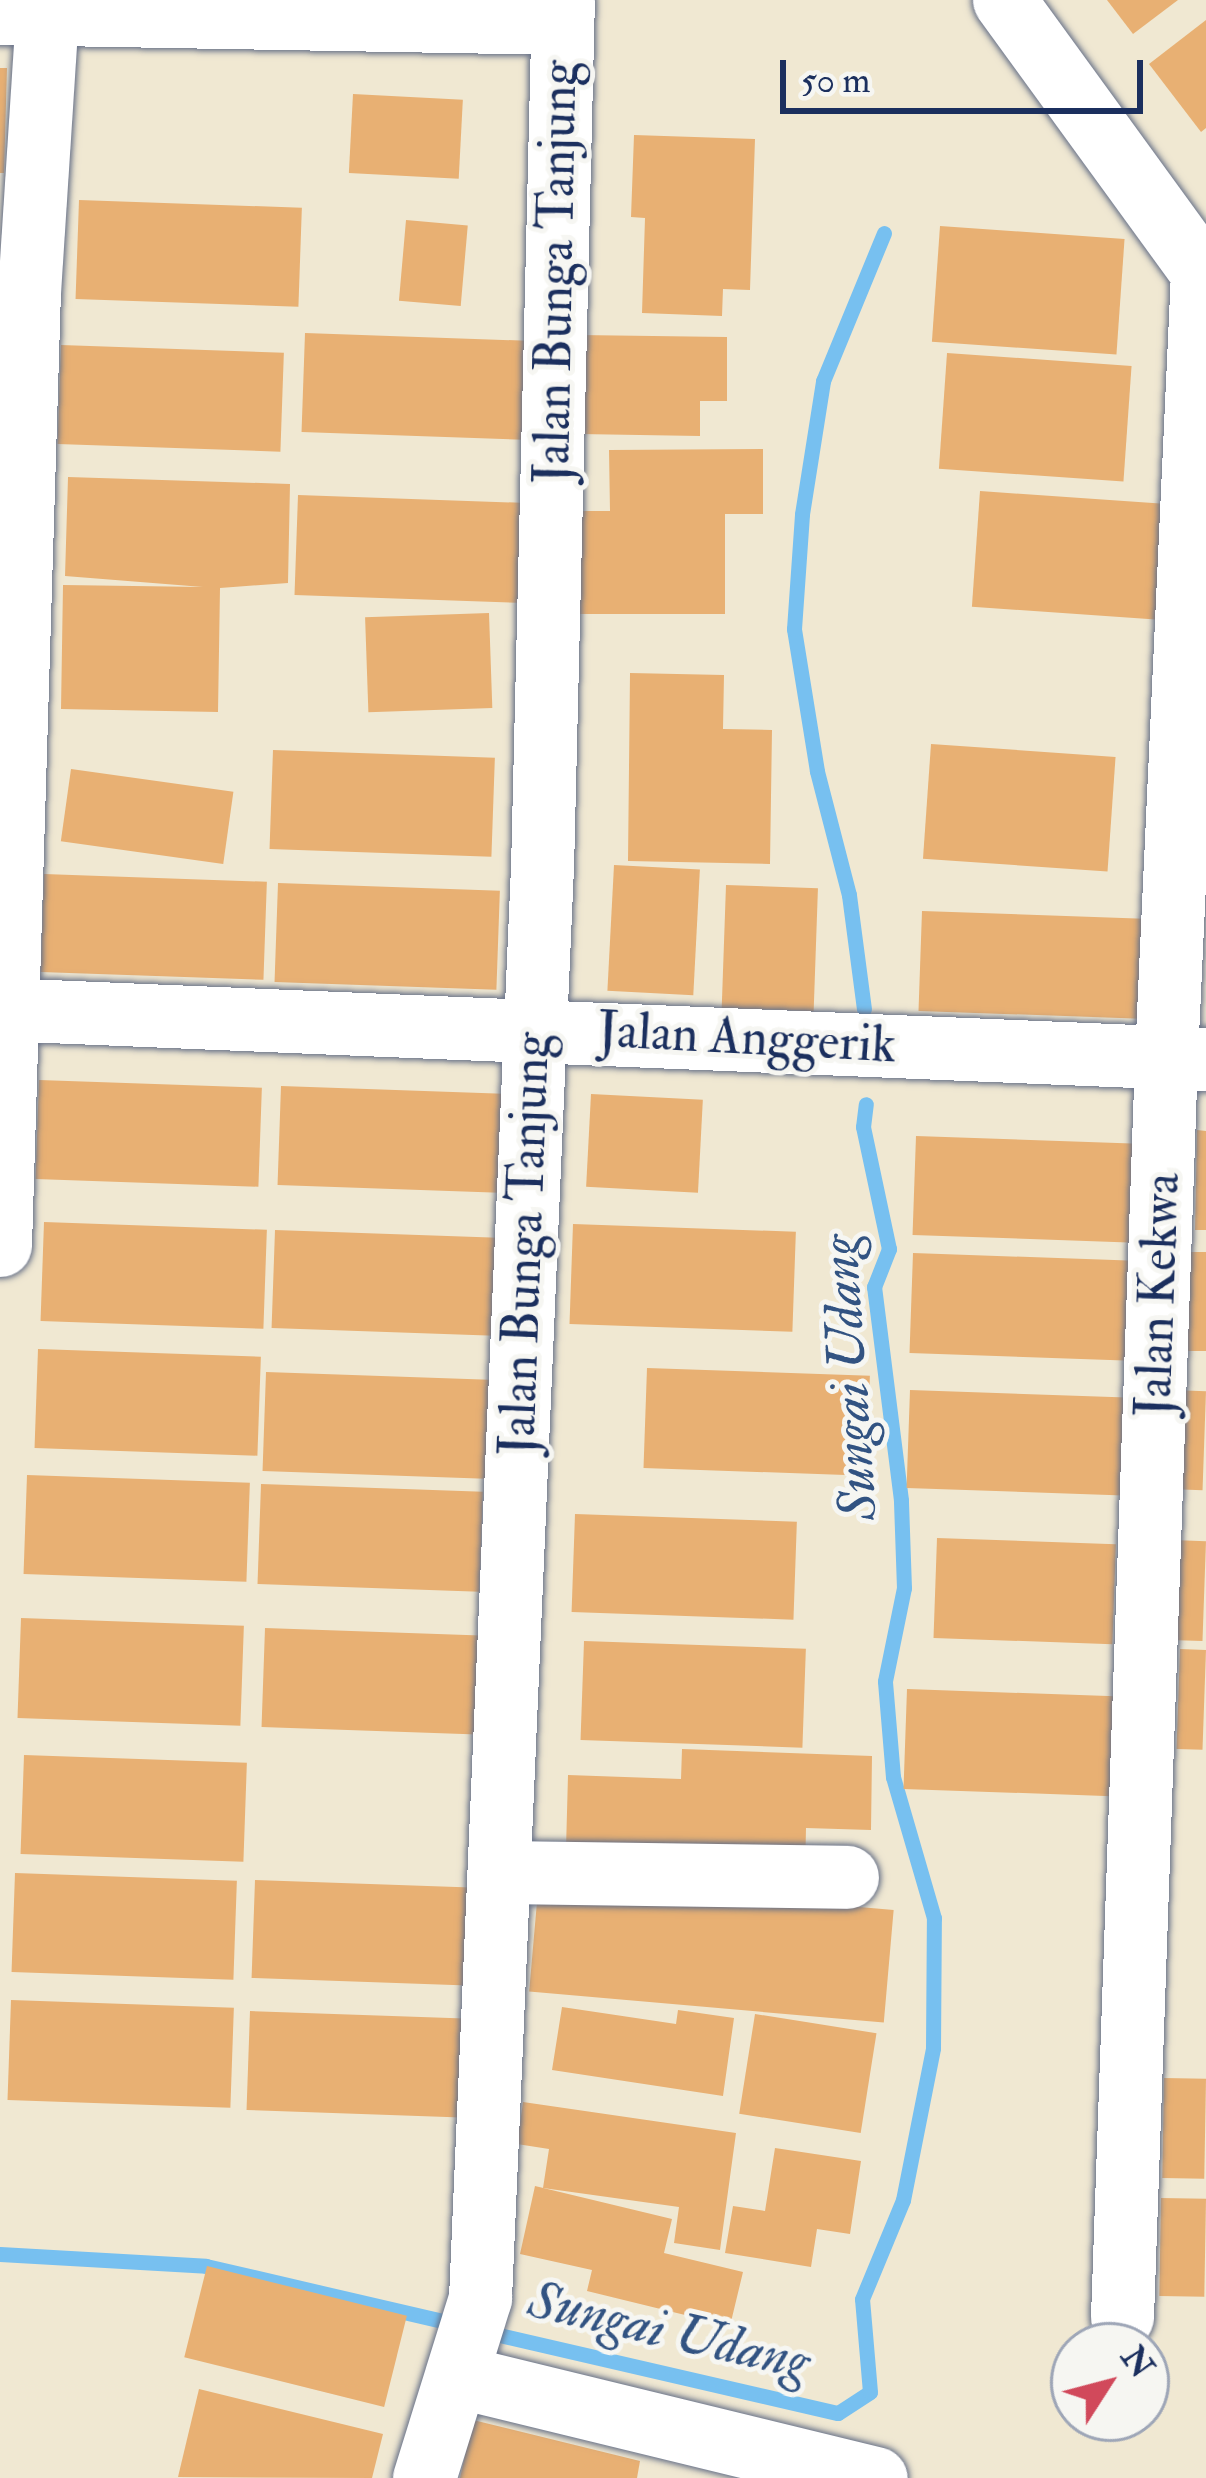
<!DOCTYPE html>
<html>
<head>
<meta charset="utf-8">
<style>
  body { margin:0 }
  #map { position:relative; width:1206px; height:2478px; overflow:hidden; background:#f0e8d2; font-family:"IM FELL Double Pica",serif }
  div>[style] { position:absolute }
  .stream>* { height:15px; margin:-7.5px; padding:0 7.5px; transform-origin:7.5px; border-radius:7.5px; background:#77c0f0 }
  .building>* { inset:0; background:#e8b073; transform-origin:0 0 }
  .roads { filter:drop-shadow(0 0 3px #667087) drop-shadow(0 0 3px #667087) }
  .minor>* { height:63px; margin:-31.5px; padding:0 31.5px; transform-origin:31.5px; border-radius:31.5px; background:#fff }
  span { translate:-50% -50%; white-space:nowrap; text-align:center; line-height:1.15; -webkit-text-stroke:10px #f6f6f2; paint-order:stroke }
  .street-label { font-size:51px; color:#1b2f5e }
  .water-label { font-size:54px; color:#325382; font-style:italic }
  .north { position:absolute; left:1050px; top:2322px; width:120px; height:120px; box-sizing:border-box; background:#f6f6f2; border:3px solid #9ea6b7; border-radius:50%; rotate:54deg; font-size:33px; font-weight:700; line-height:48px; text-align:center; color:#1b2f5e }
  .north::after { content:''; display:block; margin:auto; width:42px; height:54px; background:#d1495b; clip-path:polygon(50% 0,100% 100%,50% 72%,0 100%) }
  .scale { position:absolute; left:780px; top:60px; width:363px; height:54px; box-sizing:border-box; border:6px solid #1b2f5e; border-top:0; padding-left:15px; font-size:36px; line-height:42px; white-space:nowrap; color:#1b2f5e; -webkit-text-stroke:9px #f6f6f2; paint-order:stroke }
</style>
</head>
<body>
<div id="map">
  <div class="stream">
    <i style="left:864px;top:1009px;width:115px;rotate:-97.5deg"></i>
    <i style="left:849px;top:895px;width:128px;rotate:-104.5deg"></i>
    <i style="left:817px;top:771px;width:144px;rotate:-99.2deg"></i>
    <i style="left:794px;top:629px;width:115px;rotate:-86deg"></i>
    <i style="left:802px;top:514px;width:135px;rotate:-81deg"></i>
    <i style="left:823px;top:381px;width:160px;rotate:-67.6deg"></i>
    <i style="left:0;top:2254px;width:206px;rotate:3.3deg"></i>
    <i style="left:206px;top:2266px;width:260px;rotate:13.1deg"></i>
    <i style="left:482px;top:2331px;width:365px;rotate:13deg"></i>
    <i style="left:838px;top:2413px;width:38px;rotate:-33deg"></i>
    <i style="left:870px;top:2392px;width:93px;rotate:-94.9deg"></i>
    <i style="left:862px;top:2299px;width:107px;rotate:-67.5deg"></i>
    <i style="left:903px;top:2200px;width:155px;rotate:-78.8deg"></i>
    <i style="left:933px;top:2048px;width:130px;rotate:-89.6deg"></i>
    <i style="left:934px;top:1918px;width:147px;rotate:-106.2deg"></i>
    <i style="left:893px;top:1777px;width:96px;rotate:-94.8deg"></i>
    <i style="left:885px;top:1681px;width:95px;rotate:-78.5deg"></i>
    <i style="left:904px;top:1588px;width:88px;rotate:-92deg"></i>
    <i style="left:901px;top:1500px;width:215px;rotate:-97.2deg"></i>
    <i style="left:874px;top:1287px;width:41px;rotate:-68.5deg"></i>
    <i style="left:889px;top:1249px;width:125px;rotate:-102deg"></i>
    <i style="left:863px;top:1127px;width:23px;rotate:-83deg"></i>
  </div>
  <div class="building">
    <i style="clip-path:polygon(1107px 0,1178px 0,1133px 34px)"></i>
    <i style="clip-path:polygon(1206px 20px,1206px 128px,1201px 132px,1149px 64px)"></i>
    <i style="clip-path:polygon(0 68px,7px 68px,4px 173px,0 173px)"></i>
    <i style="left:353px;top:94px;width:110px;height:79px;rotate:3deg"></i>
    <i style="clip-path:polygon(634px 135px,755px 139px,750px 290px,723px 289px,722px 316px,642px 313px,645px 218px,631px 217px)"></i>
    <i style="left:79px;top:200px;width:223px;height:99px;rotate:2deg"></i>
    <i style="left:406px;top:220px;width:62px;height:81px;rotate:5deg"></i>
    <i style="left:940px;top:226px;width:185px;height:116px;rotate:4deg"></i>
    <i style="left:305px;top:333px;width:222px;height:99px;rotate:2deg"></i>
    <i style="clip-path:polygon(579px 335px,727px 337px,727px 401px,700px 401px,700px 436px,579px 434px)"></i>
    <i style="left:61px;top:345px;width:223px;height:99px;rotate:2deg"></i>
    <i style="left:947px;top:353px;width:185px;height:116px;rotate:4deg"></i>
    <i style="clip-path:polygon(763px 449px,763px 514px,725px 514px,725px 614px,575px 614px,574px 511px,610px 511px,609px 450px)"></i>
    <i style="clip-path:polygon(68px 477px,290px 484px,288px 583px,220px 588px,218px 712px,61px 709px,63px 585px,203px 587px,65px 576px)"></i>
    <i style="left:980px;top:491px;width:184px;height:116px;rotate:4deg"></i>
    <i style="left:298px;top:495px;width:223px;height:100px;rotate:2deg"></i>
    <i style="left:489px;top:613px;width:95px;height:124px;rotate:88deg"></i>
    <i style="clip-path:polygon(630px 673px,724px 675px,723px 729px,772px 730px,770px 864px,628px 861px)"></i>
    <i style="left:931px;top:744px;width:185px;height:115px;rotate:4deg"></i>
    <i style="left:273px;top:750px;width:222px;height:99px;rotate:2deg"></i>
    <i style="left:71px;top:769px;width:164px;height:73px;rotate:8deg"></i>
    <i style="left:614px;top:865px;width:86px;height:126px;rotate:3deg"></i>
    <i style="left:44px;top:874px;width:223px;height:98px;rotate:2deg"></i>
    <i style="left:278px;top:883px;width:222px;height:99px;rotate:2deg"></i>
    <i style="left:726px;top:885px;width:92px;height:123px;rotate:2deg"></i>
    <i style="left:922px;top:911px;width:222px;height:100px;rotate:2deg"></i>
    <i style="left:39px;top:1080px;width:223px;height:99px;rotate:2deg"></i>
    <i style="left:281px;top:1086px;width:222px;height:99px;rotate:2deg"></i>
    <i style="left:591px;top:1094px;width:112px;height:93px;rotate:3deg"></i>
    <i style="clip-path:polygon(1197px 1130px,1206px 1131px,1206px 1230px,1195px 1230px)"></i>
    <i style="left:916px;top:1136px;width:223px;height:99px;rotate:2deg"></i>
    <i style="left:44px;top:1222px;width:223px;height:99px;rotate:2deg"></i>
    <i style="left:573px;top:1224px;width:223px;height:100px;rotate:2deg"></i>
    <i style="left:275px;top:1230px;width:223px;height:98px;rotate:2deg"></i>
    <i style="left:1187px;top:1252px;width:19px;height:99px"></i>
    <i style="left:913px;top:1253px;width:222px;height:100px;rotate:2deg"></i>
    <i style="left:38px;top:1349px;width:223px;height:99px;rotate:2deg"></i>
    <i style="left:647px;top:1368px;width:223px;height:100px;rotate:2deg"></i>
    <i style="left:266px;top:1372px;width:223px;height:99px;rotate:2deg"></i>
    <i style="left:910px;top:1390px;width:224px;height:98px;rotate:2deg"></i>
    <i style="left:1172px;top:1390px;width:34px;height:99px;rotate:2deg"></i>
    <i style="left:27px;top:1475px;width:223px;height:99px;rotate:2deg"></i>
    <i style="left:261px;top:1484px;width:222px;height:100px;rotate:2deg"></i>
    <i style="left:575px;top:1514px;width:222px;height:98px;rotate:2deg"></i>
    <i style="left:937px;top:1538px;width:179px;height:100px;rotate:2deg"></i>
    <i style="left:1173px;top:1540px;width:33px;height:100px;rotate:2deg"></i>
    <i style="left:21px;top:1618px;width:223px;height:100px;rotate:2deg"></i>
    <i style="left:265px;top:1628px;width:223px;height:99px;rotate:2deg"></i>
    <i style="left:584px;top:1641px;width:222px;height:99px;rotate:2deg"></i>
    <i style="left:1180px;top:1649px;width:26px;height:100px;rotate:2deg"></i>
    <i style="left:907px;top:1689px;width:222px;height:100px;rotate:2deg"></i>
    <i style="clip-path:polygon(682px 1749px,872px 1756px,871px 1830px,806px 1828px,805px 1875px,566px 1849px,568px 1775px,681px 1779px)"></i>
    <i style="left:24px;top:1755px;width:223px;height:99px;rotate:2deg"></i>
    <i style="left:15px;top:1873px;width:222px;height:99px;rotate:2deg"></i>
    <i style="left:539px;top:1879px;width:356px;height:113px;rotate:5deg"></i>
    <i style="left:255px;top:1880px;width:223px;height:98px;rotate:2deg"></i>
    <i style="left:11px;top:2000px;width:223px;height:100px;rotate:2deg"></i>
    <i style="clip-path:polygon(562px 2007px,676px 2024px,678px 2010px,734px 2018px,723px 2096px,552px 2070px)"></i>
    <i style="left:250px;top:2011px;width:222px;height:99px;rotate:2deg"></i>
    <i style="left:755px;top:2014px;width:123px;height:101px;rotate:9deg"></i>
    <i style="left:1164px;top:2078px;width:42px;height:100px;rotate:1deg"></i>
    <i style="clip-path:polygon(523px 2102px,736px 2133px,720px 2250px,674px 2243px,679px 2207px,543px 2188px,549px 2149px,517px 2144px)"></i>
    <i style="clip-path:polygon(775px 2148px,861px 2161px,850px 2234px,817px 2229px,811px 2267px,725px 2253px,733px 2206px,765px 2211px)"></i>
    <i style="clip-path:polygon(535px 2186px,672px 2219px,664px 2253px,743px 2272px,730px 2326px,587px 2291px,592px 2270px,520px 2254px)"></i>
    <i style="left:1161px;top:2198px;width:45px;height:98px;rotate:1deg"></i>
    <i style="left:207px;top:2266px;width:206px;height:94px;rotate:14deg"></i>
    <i style="clip-path:polygon(199px 2389px,383px 2434px,372px 2478px,178px 2477px)"></i>
    <i style="clip-path:polygon(473px 2420px,640px 2461px,637px 2478px,460px 2478px)"></i>
  </div>
  <div class="roads">
    <div class="minor">
      <i style="left:1004px;top:0;width:344px;rotate:54deg"></i>
      <i style="left:0;top:13px;width:562px;rotate:1.02deg"></i>
      <i style="left:0;top:1009px;width:1207px;rotate:2.37deg"></i>
      <i style="left:0;top:1245px;width:953px;rotate:-88.26deg"></i>
      <i style="left:29px;top:292px;width:293px;rotate:-86.3deg"></i>
      <i style="left:499px;top:1872px;width:348px;rotate:0.8deg"></i>
      <i style="left:1122px;top:2317px;width:1261px;rotate:-88deg"></i>
      <i style="left:1166px;top:1057px;width:785px;rotate:-87.37deg"></i>
      <i style="left:457px;top:2376px;width:431px;rotate:13.7deg"></i>
      <i style="left:424px;top:2478px;width:189px;rotate:-72.7deg"></i>
      <i style="left:480px;top:2298px;width:1430px;rotate:-87.52deg"></i>
      <i style="left:542px;top:869px;width:869px;rotate:-88.62deg"></i>
    </div>
  </div>
  <div class="street-label">
    <span style="left:556px;top:272px;rotate:-89deg">Jalan Bunga Tanjung</span>
    <span style="left:747px;top:1038px;rotate:3deg">Jalan Anggerik</span>
    <span style="left:525px;top:1244px;rotate:-88deg">Jalan Bunga Tanjung</span>
    <span style="left:1158px;top:1295px;rotate:-88deg">Jalan Kekwa</span>
  </div>
  <div class="water-label">
    <span style="left:849px;top:1378px;rotate:-94deg">Sungai Udang</span>
    <span style="left:669px;top:2331px;rotate:13deg">Sungai Udang</span>
  </div>
  <div class="north">N</div>
  <div class="scale">50 m</div>
</div>
</body>
</html>
